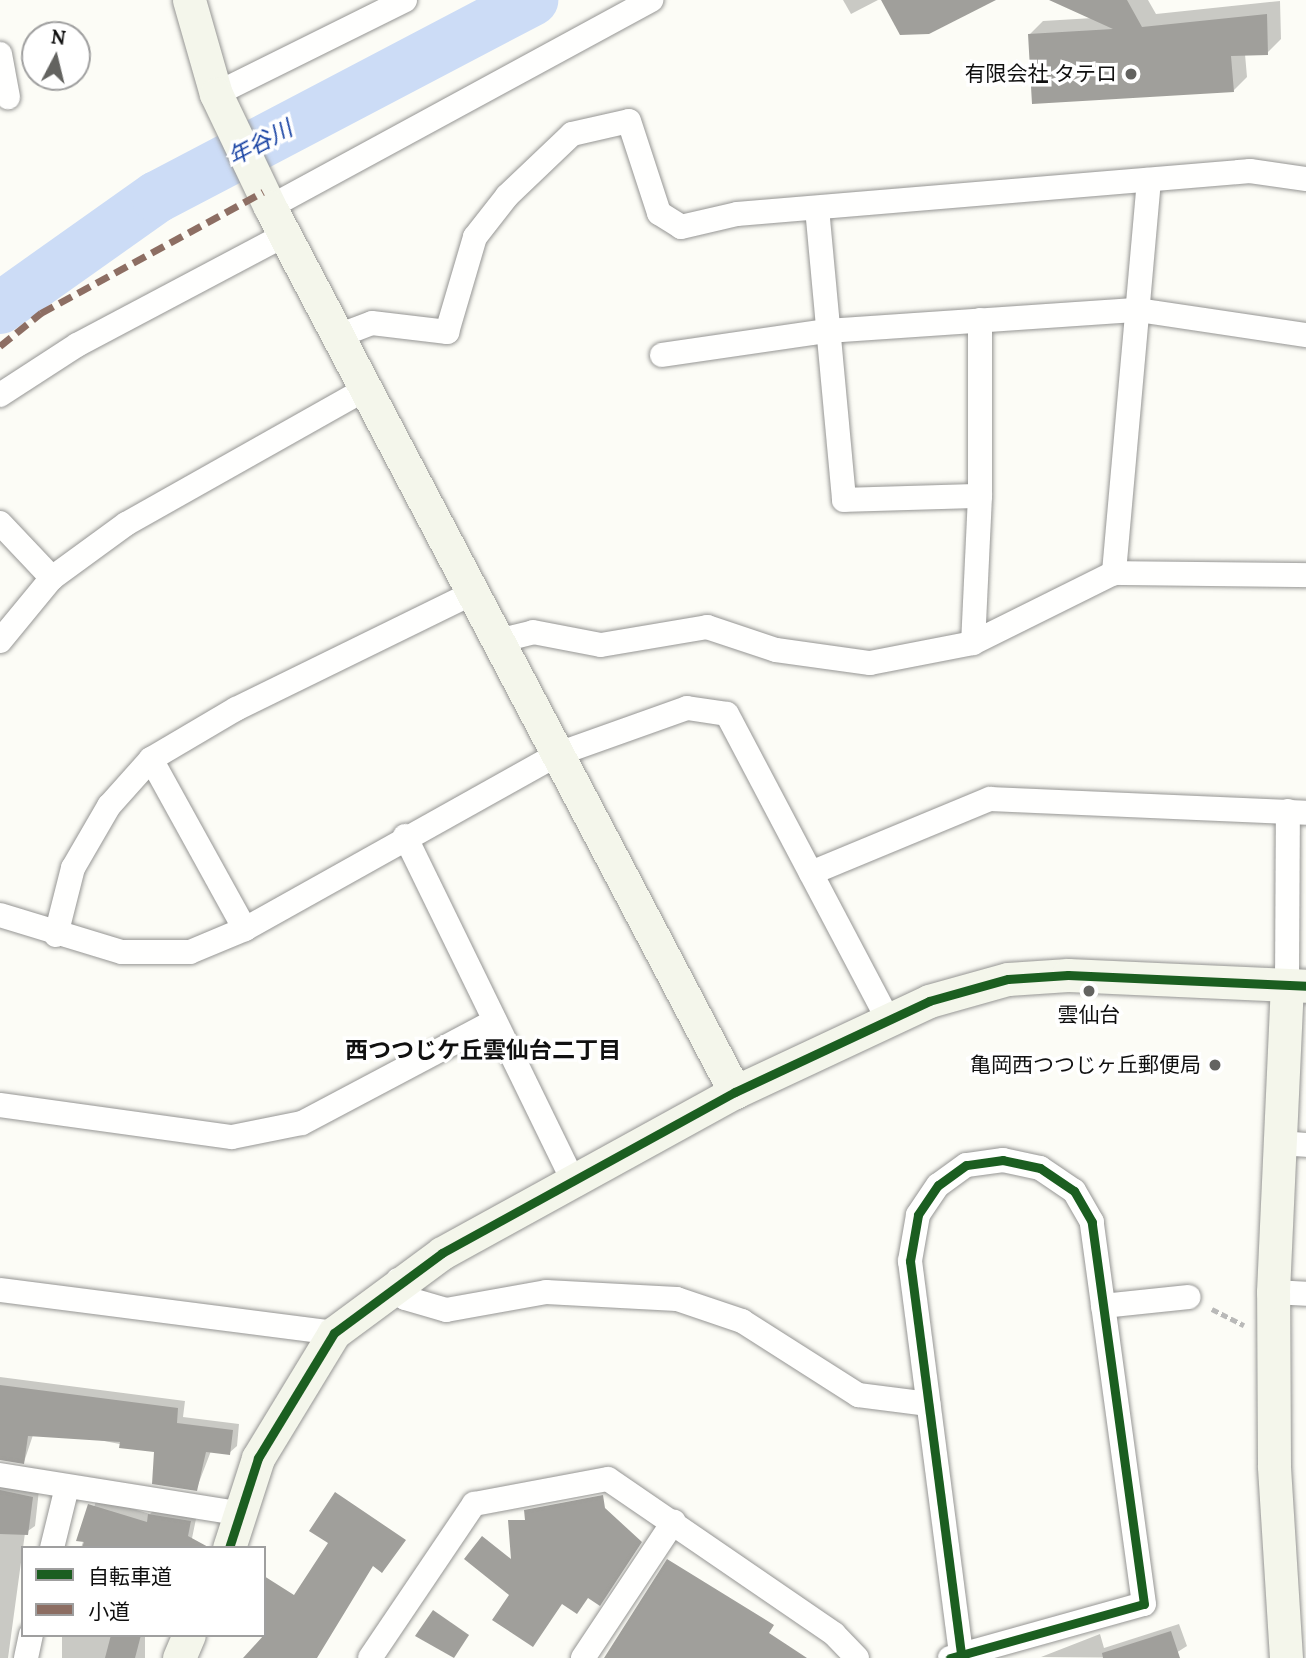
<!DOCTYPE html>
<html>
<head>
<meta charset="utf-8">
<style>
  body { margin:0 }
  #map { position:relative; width:1306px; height:1658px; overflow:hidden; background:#fcfcf6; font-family:Lora,"Noto Sans JP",serif }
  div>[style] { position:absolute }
  .shadow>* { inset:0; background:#0003; transform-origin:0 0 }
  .river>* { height:52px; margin:-26px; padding:0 26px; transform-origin:26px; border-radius:26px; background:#ccdcf6 }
  .building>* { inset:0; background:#a09f9b }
  .path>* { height:4.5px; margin-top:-2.25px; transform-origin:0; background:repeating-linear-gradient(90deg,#b9b9b8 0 7px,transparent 0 10.5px) }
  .roads { filter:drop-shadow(0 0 2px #969694) drop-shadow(0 0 2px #969694) }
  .street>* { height:24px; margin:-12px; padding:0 12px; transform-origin:12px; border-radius:12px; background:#fffffe }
  .secondary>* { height:33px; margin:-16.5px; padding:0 16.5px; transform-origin:16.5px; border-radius:16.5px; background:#f4f6eb }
  .quiet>* { height:7px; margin-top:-3.5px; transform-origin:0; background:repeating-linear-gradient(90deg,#8d6e63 0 14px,transparent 0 21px) }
  .cycleway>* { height:9px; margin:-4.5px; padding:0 4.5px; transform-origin:4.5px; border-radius:4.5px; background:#1b5e20 }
  .dots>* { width:19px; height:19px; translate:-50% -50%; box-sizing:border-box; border:4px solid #fff; border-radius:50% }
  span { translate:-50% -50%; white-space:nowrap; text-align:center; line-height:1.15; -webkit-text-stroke:7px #fff; paint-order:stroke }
  .poi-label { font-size:21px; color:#101010 }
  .right { translate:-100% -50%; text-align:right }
  .water-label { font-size:23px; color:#1842a3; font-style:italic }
  .neighbourhood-label { font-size:23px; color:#101010; font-weight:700 }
  .legend { position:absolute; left:21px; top:1546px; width:245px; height:91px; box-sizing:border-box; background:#fff; border:2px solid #9f9f9f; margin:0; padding:9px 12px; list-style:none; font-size:21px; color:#101010 }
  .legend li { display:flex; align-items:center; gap:14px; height:35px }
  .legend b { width:35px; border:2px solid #9f9f9f }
  .north { position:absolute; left:21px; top:21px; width:70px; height:70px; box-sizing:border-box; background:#fff; border:2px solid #9f9f9f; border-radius:50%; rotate:7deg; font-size:19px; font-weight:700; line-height:28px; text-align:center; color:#101010 }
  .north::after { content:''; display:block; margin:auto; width:24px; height:32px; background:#636360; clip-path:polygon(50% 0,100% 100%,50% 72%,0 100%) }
</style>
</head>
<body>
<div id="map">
  <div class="shadow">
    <i style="clip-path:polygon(843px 0,878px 0,851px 14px)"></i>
    <i style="clip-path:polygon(1053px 0,1148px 0,1156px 14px,1280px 1px,1281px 39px,1267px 53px,1245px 54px,1247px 77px,1233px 91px,1029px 35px,1043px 21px,1093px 18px)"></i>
    <i style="clip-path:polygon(0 1377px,185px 1401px,183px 1417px,239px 1424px,237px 1446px,229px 1453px,211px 1451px,196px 1490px,155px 1451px,79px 1436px,33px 1435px,24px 1462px,0 1459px)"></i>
    <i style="clip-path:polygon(0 1481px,39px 1490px,35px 1526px,25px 1533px,8px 1658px,0 1658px)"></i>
    <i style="clip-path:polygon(97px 1498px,150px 1514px,157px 1507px,197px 1514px,190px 1548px,81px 1548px)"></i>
    <i style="clip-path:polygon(1179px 1624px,1187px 1646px,1168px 1658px,1041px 1657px,1100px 1634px,1104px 1648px)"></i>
    <i style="left:62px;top:1635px;width:83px;height:24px"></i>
  </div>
  <div class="river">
    <i style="left:0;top:308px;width:192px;rotate:-35.3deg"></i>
    <i style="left:157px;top:197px;width:424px;rotate:-27.7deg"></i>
  </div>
  <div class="building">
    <i style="clip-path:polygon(881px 0,996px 0,929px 34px,900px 35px)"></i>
    <i style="clip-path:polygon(1049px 0,1127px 0,1142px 27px,1267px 14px,1268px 55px,1231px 56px,1234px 92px,1032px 104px,1028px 34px,1113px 29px)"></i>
    <i style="clip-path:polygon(0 1385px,178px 1408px,177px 1423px,233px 1430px,230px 1455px,206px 1452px,197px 1491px,152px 1484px,154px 1452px,119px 1448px,120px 1442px,28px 1436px,24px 1464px,0 1460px)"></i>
    <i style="clip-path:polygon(0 1490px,33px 1497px,28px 1535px,0 1534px)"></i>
    <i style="clip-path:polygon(335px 1492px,406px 1540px,382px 1573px,373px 1566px,317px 1658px,243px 1658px,264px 1635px,264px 1576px,294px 1595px,328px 1543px,309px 1531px)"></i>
    <i style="clip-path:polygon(603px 1495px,605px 1508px,642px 1542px,600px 1606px,588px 1598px,577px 1614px,562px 1604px,533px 1647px,492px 1620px,509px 1595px,464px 1559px,482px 1536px,511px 1559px,508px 1520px,525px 1520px,524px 1510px)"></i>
    <i style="clip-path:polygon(88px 1504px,147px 1522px,148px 1514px,191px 1521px,188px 1536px,210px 1548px,82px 1548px,84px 1542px,76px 1541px)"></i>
    <i style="clip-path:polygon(667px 1559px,774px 1625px,769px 1633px,807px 1658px,604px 1658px)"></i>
    <i style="clip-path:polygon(433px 1610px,469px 1635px,454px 1658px,415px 1636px)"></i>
    <i style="clip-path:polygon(1171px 1631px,1180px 1658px,1103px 1658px,1102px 1653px)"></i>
    <i style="clip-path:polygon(111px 1635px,141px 1635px,135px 1658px,105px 1658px)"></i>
  </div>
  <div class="path">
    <i style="left:1212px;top:1309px;width:36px;rotate:27deg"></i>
  </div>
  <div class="roads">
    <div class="street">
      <i style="left:0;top:54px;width:44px;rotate:79.5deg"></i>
      <i style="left:216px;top:94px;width:211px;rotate:-26.4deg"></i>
      <i style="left:1149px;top:180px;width:395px;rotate:95.1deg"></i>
      <i style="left:1114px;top:573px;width:192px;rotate:0.6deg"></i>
      <i style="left:270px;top:207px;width:434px;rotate:-28.5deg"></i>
      <i style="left:817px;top:208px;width:293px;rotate:84.7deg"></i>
      <i style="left:844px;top:500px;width:136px;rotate:-1.7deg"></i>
      <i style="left:980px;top:496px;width:147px;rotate:92.7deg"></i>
      <i style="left:338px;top:336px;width:36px;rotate:-21deg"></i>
      <i style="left:372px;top:323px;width:76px;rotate:6.8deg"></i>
      <i style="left:447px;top:332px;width:99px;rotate:-73.6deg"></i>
      <i style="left:475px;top:237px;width:52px;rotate:-52deg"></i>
      <i style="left:507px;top:196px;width:90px;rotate:-43.6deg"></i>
      <i style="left:572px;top:134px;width:58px;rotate:-12.8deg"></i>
      <i style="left:629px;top:121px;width:97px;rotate:71.9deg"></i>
      <i style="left:659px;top:213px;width:26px;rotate:32deg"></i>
      <i style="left:681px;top:227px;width:57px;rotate:-13.1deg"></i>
      <i style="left:737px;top:214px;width:515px;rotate:-4.79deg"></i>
      <i style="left:1250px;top:171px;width:57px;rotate:8.1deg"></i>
      <i style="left:662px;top:355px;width:167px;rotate:-8.3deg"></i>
      <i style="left:827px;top:331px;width:312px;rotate:-3.9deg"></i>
      <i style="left:1138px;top:310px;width:170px;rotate:8.5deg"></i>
      <i style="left:0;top:395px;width:92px;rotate:-33deg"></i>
      <i style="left:77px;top:345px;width:235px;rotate:-27.9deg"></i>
      <i style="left:980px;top:496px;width:176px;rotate:-90deg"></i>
      <i style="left:0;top:523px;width:76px;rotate:46.6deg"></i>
      <i style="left:0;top:641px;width:82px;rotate:-50.5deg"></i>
      <i style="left:52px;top:578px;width:92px;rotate:-36.1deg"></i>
      <i style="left:126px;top:524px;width:275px;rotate:-29.4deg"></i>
      <i style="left:498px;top:641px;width:36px;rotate:-14deg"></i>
      <i style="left:533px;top:632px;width:69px;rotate:10.8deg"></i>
      <i style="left:601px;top:645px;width:108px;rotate:-9.6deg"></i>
      <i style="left:707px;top:627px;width:73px;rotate:18.4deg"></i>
      <i style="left:776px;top:650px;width:95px;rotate:7.9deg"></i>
      <i style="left:870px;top:663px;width:105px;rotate:-11deg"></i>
      <i style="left:973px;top:643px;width:157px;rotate:-26.4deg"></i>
      <i style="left:151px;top:759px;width:194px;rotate:61.1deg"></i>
      <i style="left:405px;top:836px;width:384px;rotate:64deg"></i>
      <i style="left:811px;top:873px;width:194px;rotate:-22.5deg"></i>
      <i style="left:990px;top:799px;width:316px;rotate:2.5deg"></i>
      <i style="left:0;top:915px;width:127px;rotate:16.9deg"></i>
      <i style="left:122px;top:952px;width:68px"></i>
      <i style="left:190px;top:952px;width:60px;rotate:-22.7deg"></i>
      <i style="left:245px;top:929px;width:359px;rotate:-29.2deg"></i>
      <i style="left:558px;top:754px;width:137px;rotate:-19.6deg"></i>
      <i style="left:687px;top:708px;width:40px;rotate:8.5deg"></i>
      <i style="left:727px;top:714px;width:345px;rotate:62.2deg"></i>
      <i style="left:56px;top:935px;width:69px;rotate:-75.8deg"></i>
      <i style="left:73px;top:868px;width:72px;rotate:-59.9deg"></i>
      <i style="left:109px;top:806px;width:63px;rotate:-48.2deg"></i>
      <i style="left:151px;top:759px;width:99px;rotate:-30.5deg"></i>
      <i style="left:236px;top:709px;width:264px;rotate:-26.1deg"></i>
      <i style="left:1287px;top:985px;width:174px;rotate:-89.7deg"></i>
      <i style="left:0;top:1105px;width:234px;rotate:7.9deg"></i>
      <i style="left:232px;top:1137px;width:71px;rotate:-11.3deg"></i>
      <i style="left:302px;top:1123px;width:218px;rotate:-27.9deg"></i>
      <i style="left:1279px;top:1143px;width:27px;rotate:4deg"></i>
      <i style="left:398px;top:1280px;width:19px;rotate:69deg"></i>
      <i style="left:405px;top:1298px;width:43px;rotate:16.3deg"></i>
      <i style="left:446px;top:1310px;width:102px;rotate:-10.2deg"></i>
      <i style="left:546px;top:1292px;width:131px;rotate:3.1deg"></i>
      <i style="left:677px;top:1299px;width:69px;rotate:18.7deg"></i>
      <i style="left:742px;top:1321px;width:138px;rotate:32.5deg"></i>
      <i style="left:858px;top:1395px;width:71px;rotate:7.3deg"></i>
      <i style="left:0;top:1290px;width:337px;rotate:7.3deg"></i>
      <i style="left:1273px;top:1292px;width:33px;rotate:3deg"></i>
      <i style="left:1103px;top:1306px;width:86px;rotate:-6deg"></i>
      <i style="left:0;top:1475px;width:247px;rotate:9.1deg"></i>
      <i style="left:52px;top:1548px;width:63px;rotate:-76.2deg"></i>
      <i style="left:26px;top:1658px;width:24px;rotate:-78deg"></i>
      <i style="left:370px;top:1658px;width:186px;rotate:-56deg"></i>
      <i style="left:474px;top:1504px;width:136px;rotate:-10.6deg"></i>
      <i style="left:608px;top:1479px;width:274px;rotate:34.4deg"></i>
      <i style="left:834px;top:1634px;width:33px;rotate:46deg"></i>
      <i style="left:583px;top:1658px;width:164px;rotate:-56.4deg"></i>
      <i style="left:950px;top:1658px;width:201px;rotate:-15.6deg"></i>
      <i style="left:1144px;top:1604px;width:386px;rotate:-97.8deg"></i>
      <i style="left:1092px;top:1222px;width:36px;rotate:-120deg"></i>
      <i style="left:1074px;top:1191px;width:41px;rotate:-145.9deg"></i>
      <i style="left:1040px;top:1168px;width:38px;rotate:-168deg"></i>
      <i style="left:1003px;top:1160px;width:37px;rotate:172deg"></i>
      <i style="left:966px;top:1165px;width:34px;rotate:144deg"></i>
      <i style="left:938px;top:1185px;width:36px;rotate:124deg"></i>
      <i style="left:918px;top:1215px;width:47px;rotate:99.9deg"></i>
      <i style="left:910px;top:1261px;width:397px;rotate:82.6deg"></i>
    </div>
    <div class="secondary">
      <i style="left:189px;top:0;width:98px;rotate:74deg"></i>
      <i style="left:216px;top:94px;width:125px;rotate:64.5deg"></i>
      <i style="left:270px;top:207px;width:1000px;rotate:62.28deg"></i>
      <i style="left:229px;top:1548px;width:95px;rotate:-72.1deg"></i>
      <i style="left:258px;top:1458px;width:146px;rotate:-58.7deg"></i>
      <i style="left:334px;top:1333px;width:134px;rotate:-36.5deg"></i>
      <i style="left:442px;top:1253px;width:334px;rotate:-28.8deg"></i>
      <i style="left:735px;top:1092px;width:214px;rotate:-25.1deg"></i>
      <i style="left:929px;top:1001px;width:82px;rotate:-15.6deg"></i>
      <i style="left:1008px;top:979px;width:60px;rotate:-3.8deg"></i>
      <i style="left:1068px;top:975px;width:238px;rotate:2.6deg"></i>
      <i style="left:179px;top:1658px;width:25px;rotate:-67deg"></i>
      <i style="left:1286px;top:1658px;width:193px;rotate:-93.6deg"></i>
      <i style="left:1274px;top:1465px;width:173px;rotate:-90.3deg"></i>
      <i style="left:1273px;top:1292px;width:307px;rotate:-87.4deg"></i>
    </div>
  </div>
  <div class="quiet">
    <i style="left:0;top:346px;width:53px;rotate:-38.8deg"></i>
    <i style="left:41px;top:313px;width:253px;rotate:-28.6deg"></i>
  </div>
  <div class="cycleway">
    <i style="left:229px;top:1548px;width:95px;rotate:-72.1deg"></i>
    <i style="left:258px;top:1458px;width:146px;rotate:-58.7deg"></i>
    <i style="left:334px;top:1333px;width:134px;rotate:-36.5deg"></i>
    <i style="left:442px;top:1253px;width:334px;rotate:-28.8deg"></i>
    <i style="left:735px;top:1092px;width:214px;rotate:-25.1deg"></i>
    <i style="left:929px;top:1001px;width:82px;rotate:-15.6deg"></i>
    <i style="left:1008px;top:979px;width:60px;rotate:-3.8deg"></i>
    <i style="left:1068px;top:975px;width:238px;rotate:2.6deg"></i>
    <i style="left:950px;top:1658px;width:201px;rotate:-15.6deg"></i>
    <i style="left:1144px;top:1604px;width:386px;rotate:-97.8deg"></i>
    <i style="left:1092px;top:1222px;width:36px;rotate:-120deg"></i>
    <i style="left:1074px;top:1191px;width:41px;rotate:-145.9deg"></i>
    <i style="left:1040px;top:1168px;width:38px;rotate:-168deg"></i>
    <i style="left:1003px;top:1160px;width:37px;rotate:172deg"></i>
    <i style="left:966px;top:1165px;width:34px;rotate:144deg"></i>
    <i style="left:938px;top:1185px;width:36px;rotate:124deg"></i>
    <i style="left:918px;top:1215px;width:47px;rotate:99.9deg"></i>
    <i style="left:910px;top:1261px;width:397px;rotate:82.6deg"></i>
  </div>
  <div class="dots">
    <i style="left:1131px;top:74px;background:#636360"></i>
    <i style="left:1089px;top:991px;background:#636360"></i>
    <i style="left:1215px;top:1065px;background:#636360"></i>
  </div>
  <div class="poi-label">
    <span class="right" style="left:1117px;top:74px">有限会社 タテロ</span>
    <span style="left:1089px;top:1015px">雲仙台</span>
    <span class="right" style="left:1201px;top:1065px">亀岡西つつじヶ丘郵便局</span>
  </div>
  <div class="water-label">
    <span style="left:260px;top:143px;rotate:-28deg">年谷川</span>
  </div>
  <div class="neighbourhood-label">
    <span style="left:483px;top:1050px">西つつじケ丘雲仙台二丁目</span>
  </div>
  <ul class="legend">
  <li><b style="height:9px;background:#1b5e20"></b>自転車道</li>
  <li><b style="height:9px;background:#8d6e63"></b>小道</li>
  </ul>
  <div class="north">N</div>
</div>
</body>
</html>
